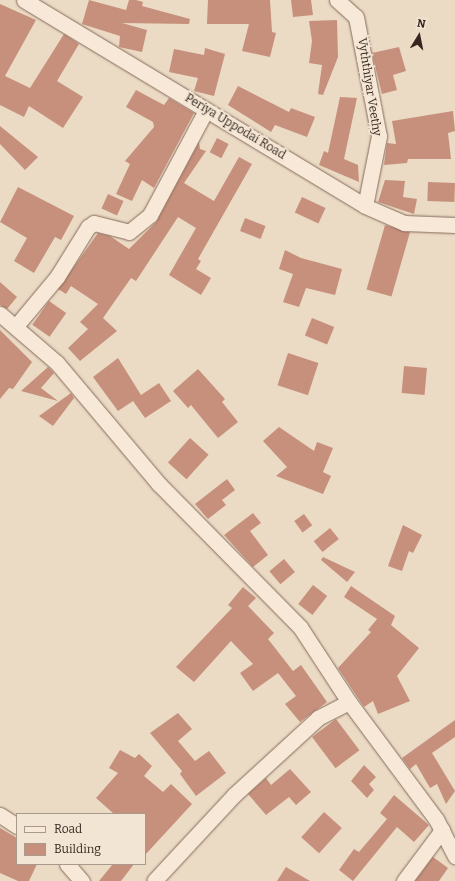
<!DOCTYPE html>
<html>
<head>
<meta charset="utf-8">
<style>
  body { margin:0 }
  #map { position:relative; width:455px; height:881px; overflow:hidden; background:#ebdac4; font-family:Bitter,serif }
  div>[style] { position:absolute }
  .building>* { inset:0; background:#c7907c; transform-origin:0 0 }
  .roads { filter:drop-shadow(0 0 1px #856b5c) drop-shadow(0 0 1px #856b5c) }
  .street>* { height:15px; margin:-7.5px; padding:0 7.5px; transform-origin:7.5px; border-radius:7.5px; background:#f7e8d7 }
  span { translate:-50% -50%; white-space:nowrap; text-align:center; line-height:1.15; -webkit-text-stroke:3.5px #f3e5d3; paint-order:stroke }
  .street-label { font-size:12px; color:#36261f }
  .legend { position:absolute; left:16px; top:813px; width:130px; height:52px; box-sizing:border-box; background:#f3e5d3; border:1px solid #a7998b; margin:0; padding:5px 7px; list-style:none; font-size:12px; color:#36261f }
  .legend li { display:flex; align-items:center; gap:8px; height:20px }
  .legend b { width:20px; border:1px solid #a7998b }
  .north { position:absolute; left:399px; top:16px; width:40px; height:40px; -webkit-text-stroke:3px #f3e5d3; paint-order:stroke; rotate:10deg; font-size:11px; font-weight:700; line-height:16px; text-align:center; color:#36261f }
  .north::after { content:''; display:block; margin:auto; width:14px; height:18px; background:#36261f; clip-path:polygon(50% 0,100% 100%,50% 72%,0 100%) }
</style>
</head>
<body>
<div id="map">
  <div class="building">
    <i style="clip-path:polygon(89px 0,126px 10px,129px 0,136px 0,143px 2px,142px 6px,190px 19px,189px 24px,122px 23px,147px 30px,142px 52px,119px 47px,120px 36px,82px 24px)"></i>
    <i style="clip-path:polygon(208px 0,270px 0,272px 32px,276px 33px,270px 57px,242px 51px,249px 24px,207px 24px)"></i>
    <i style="clip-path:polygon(291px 0,311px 0,313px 15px,293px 17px)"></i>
    <i style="clip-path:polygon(0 4px,36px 20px,5px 76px,30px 88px,64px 34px,79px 44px,57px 81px,83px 97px,63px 128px,29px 106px,24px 117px,0 105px)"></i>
    <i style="clip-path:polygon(337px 20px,338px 57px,323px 95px,318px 94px,322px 65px,309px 63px,312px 41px,309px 21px)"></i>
    <i style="clip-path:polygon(399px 47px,406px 71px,393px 75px,397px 90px,382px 94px,372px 53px)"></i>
    <i style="clip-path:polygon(205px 48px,225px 54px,214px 96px,194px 91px,198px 78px,169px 72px,174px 49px,204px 55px)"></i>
    <i style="clip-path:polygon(238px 86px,289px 112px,291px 108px,315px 117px,307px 137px,275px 125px,271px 132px,228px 105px)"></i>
    <i style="clip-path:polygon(136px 90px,164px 105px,169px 98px,194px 113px,154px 188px,142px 180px,132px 201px,116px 194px,130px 164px,125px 161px,154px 127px,153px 122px,126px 107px)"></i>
    <i style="clip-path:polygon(340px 97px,357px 98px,344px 159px,358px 165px,359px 182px,319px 165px,324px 151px,328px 153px)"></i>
    <i style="clip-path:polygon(453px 111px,455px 131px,448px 133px,451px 159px,408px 159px,407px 163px,384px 165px,387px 143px,396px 144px,392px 121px)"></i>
    <i style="clip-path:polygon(0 126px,38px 157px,25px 170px,0 144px)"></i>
    <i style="left:217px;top:138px;width:13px;height:16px;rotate:27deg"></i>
    <i style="clip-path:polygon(199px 142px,200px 149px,206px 151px,184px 183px,214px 201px,239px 157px,252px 164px,198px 259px,201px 261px,196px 269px,211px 278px,201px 295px,169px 275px,196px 228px,178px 217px,136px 281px,131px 278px,103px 318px,117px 331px,80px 361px,68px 348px,88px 329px,80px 322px,98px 304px,71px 286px,66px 294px,58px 289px,98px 233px,110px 236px,129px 249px,156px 222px)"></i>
    <i style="clip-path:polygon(385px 180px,405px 181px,403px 197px,417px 199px,414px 214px,378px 202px)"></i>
    <i style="left:428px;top:182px;width:27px;height:19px;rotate:2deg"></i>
    <i style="clip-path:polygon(18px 187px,74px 216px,61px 240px,55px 237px,34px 273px,14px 261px,27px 238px,0 222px)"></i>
    <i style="left:108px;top:194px;width:17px;height:16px;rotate:24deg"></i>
    <i style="left:302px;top:197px;width:26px;height:17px;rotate:25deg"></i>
    <i style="left:245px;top:218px;width:22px;height:14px;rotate:21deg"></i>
    <i style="left:385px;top:225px;width:26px;height:67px;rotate:16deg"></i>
    <i style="clip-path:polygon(285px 250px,301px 258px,342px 269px,335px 295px,306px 288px,299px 307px,283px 302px,293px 274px,279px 269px)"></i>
    <i style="clip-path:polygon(0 282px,17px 297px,7px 309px,0 305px)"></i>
    <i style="left:49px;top:301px;width:21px;height:29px;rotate:35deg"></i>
    <i style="left:312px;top:318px;width:24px;height:19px;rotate:22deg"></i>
    <i style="clip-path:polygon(0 330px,32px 362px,13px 389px,9px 388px,0 399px)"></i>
    <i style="left:288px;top:353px;width:32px;height:34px;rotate:18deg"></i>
    <i style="clip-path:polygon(118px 358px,141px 395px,159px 383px,171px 401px,145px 418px,133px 401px,118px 411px,93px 377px)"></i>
    <i style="left:404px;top:366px;width:23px;height:27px;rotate:5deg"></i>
    <i style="clip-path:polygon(48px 367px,54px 373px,41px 388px,58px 401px,21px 391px)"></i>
    <i style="clip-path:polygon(198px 369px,225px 399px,222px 402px,238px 422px,218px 438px,191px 405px,188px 408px,173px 391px)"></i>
    <i style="clip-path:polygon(71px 393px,74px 398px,53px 426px,39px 416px)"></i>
    <i style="clip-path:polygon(279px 427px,314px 451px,317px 442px,333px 448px,323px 472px,331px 476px,323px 494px,276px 476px,287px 467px,263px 441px)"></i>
    <i style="left:190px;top:438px;width:25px;height:33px;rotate:42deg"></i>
    <i style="clip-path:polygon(227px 479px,235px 490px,222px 500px,226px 505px,208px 519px,195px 504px)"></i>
    <i style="clip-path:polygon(253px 513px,261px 523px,250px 531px,268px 555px,253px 567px,224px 535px)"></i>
    <i style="left:304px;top:514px;width:14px;height:12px;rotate:54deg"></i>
    <i style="clip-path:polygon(403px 525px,422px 535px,413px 553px,409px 551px,402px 571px,388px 566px)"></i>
    <i style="left:330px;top:528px;width:14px;height:21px;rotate:51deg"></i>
    <i style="clip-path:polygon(323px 557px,355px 572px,347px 582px,321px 560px)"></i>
    <i style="left:284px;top:559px;width:17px;height:19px;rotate:50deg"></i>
    <i style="left:313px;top:585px;width:18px;height:24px;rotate:38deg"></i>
    <i style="clip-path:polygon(351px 586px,395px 616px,391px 625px,419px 648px,397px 676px,410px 701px,378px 714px,373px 701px,364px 707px,338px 668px,371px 632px,368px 630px,377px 619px,344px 597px)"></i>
    <i style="clip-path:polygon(243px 587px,256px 598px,248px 606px,274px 633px,268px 639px,293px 671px,301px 665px,327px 702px,300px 722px,285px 704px,296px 696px,278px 673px,253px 691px,240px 673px,253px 664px,231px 641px,194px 682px,176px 667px,232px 608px,228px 605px)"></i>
    <i style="clip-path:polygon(178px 713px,192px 729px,178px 741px,195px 761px,209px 751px,226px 773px,196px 796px,180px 774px,182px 771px,150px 733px)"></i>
    <i style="left:336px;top:719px;width:39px;height:30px;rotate:53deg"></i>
    <i style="clip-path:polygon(455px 720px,455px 737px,432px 753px,455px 791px,446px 804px,437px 784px,430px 788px,416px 764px,410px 769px,402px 758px)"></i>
    <i style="clip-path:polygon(120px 750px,135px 758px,139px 754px,152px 766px,144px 776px,163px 792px,171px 784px,192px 804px,145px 855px,145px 814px,114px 814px,96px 798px,118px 773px,109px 768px)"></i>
    <i style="clip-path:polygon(364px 765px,376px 777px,369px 784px,374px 790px,367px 798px,351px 781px)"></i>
    <i style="clip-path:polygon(290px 769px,311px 792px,296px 805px,289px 797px,266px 815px,248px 794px,266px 778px,271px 785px)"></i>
    <i style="clip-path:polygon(394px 795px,429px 825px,414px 842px,397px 827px,353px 881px,339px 870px,354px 849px,359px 852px,387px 819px,380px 813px)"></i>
    <i style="left:324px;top:812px;width:24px;height:34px;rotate:42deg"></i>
    <i style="clip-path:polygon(0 828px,17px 838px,17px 864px,37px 864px,29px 881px,18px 881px,0 873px)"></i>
    <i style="clip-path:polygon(433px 857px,448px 868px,439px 881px,415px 881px)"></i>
    <i style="clip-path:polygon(113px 864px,134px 864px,121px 881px,99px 881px)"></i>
    <i style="clip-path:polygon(286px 867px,310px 881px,277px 881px)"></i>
  </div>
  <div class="roads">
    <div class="street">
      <i style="left:24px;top:0;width:398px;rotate:31.1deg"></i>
      <i style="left:365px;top:206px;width:43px;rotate:23.6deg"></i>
      <i style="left:404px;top:223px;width:51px;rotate:2.2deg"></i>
      <i style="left:337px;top:0;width:25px;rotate:42deg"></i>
      <i style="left:356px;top:17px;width:121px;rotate:79.1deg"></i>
      <i style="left:379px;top:136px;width:71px;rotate:101.3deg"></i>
      <i style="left:0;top:314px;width:75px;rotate:40.7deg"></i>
      <i style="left:57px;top:363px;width:158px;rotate:49.9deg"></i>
      <i style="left:159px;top:484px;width:201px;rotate:45.4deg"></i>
      <i style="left:300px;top:627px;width:90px;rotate:56.8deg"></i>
      <i style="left:349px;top:702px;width:35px;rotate:153deg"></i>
      <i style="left:318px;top:718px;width:114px;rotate:137.5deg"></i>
      <i style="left:234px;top:795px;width:117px;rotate:132.9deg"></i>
      <i style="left:16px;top:326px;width:64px;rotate:-50.1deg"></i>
      <i style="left:57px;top:277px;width:59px;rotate:-58.2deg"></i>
      <i style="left:88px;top:227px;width:7px;rotate:-34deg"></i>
      <i style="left:94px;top:223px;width:36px;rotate:14deg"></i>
      <i style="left:129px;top:232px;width:27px;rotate:-39deg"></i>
      <i style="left:150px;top:215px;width:119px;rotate:-61.9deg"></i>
      <i style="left:349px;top:702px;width:146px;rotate:53.4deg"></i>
      <i style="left:436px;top:819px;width:42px;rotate:62.8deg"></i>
      <i style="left:0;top:815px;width:20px;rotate:33deg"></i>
      <i style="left:67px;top:864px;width:23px;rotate:49deg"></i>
      <i style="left:404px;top:881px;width:64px;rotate:-53.3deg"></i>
    </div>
  </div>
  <div class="street-label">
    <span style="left:369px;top:87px;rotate:81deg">Vyththiyar Veethy</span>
    <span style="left:235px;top:127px;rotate:31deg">Periya Uppodai Road</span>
  </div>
  <ul class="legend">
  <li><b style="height:5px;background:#f7e8d7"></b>Road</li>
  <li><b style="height:11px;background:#c7907c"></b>Building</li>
  </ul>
  <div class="north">N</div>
</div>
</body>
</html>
